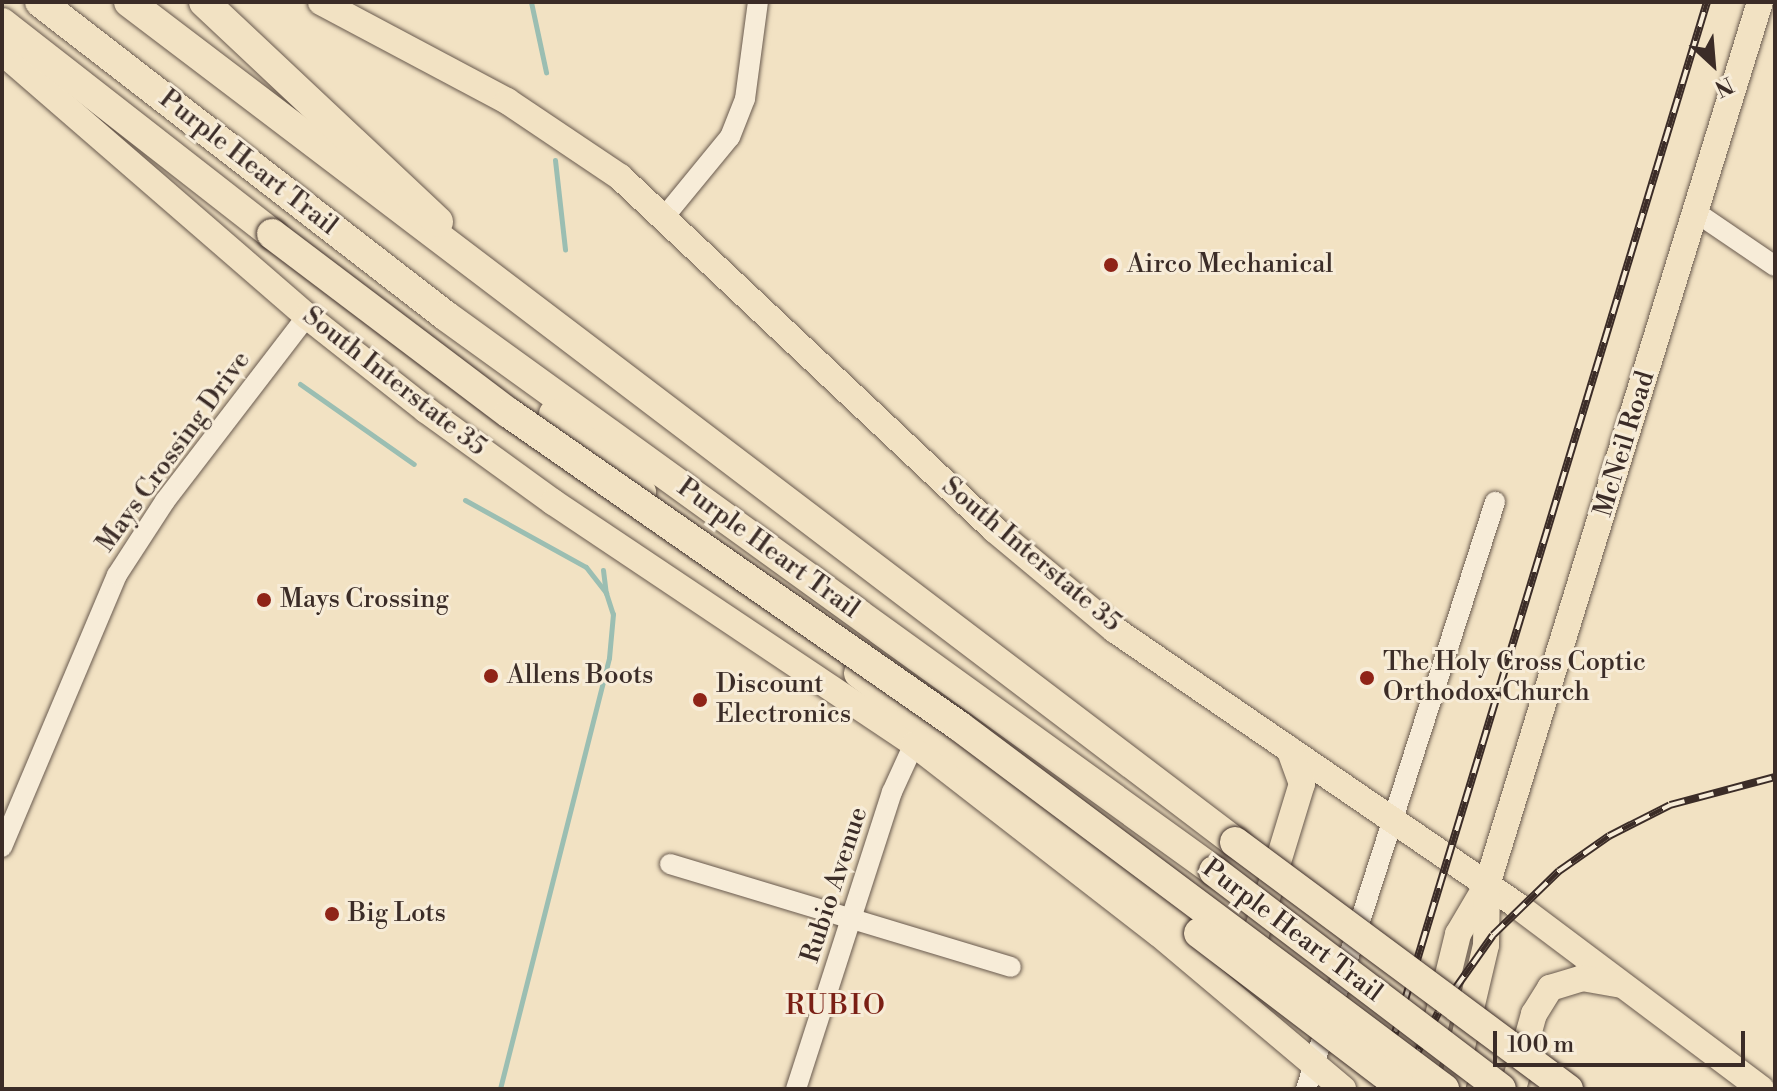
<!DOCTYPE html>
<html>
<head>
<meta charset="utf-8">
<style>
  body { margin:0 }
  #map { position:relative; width:1777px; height:1091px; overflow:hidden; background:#f2e2c3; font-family:"Libre Bodoni",serif }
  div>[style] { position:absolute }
  .stream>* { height:5px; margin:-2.5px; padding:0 2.5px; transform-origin:2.5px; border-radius:2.5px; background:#9bbeb2 }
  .roads { filter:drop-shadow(0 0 2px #695a4e) drop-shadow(0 0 2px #695a4e) }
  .minor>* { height:20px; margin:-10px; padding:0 10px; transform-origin:10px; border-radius:10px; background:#f7ecd8 }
  .major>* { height:26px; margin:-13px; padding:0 13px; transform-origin:13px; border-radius:13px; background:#f2e2c3 }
  .highway>* { height:30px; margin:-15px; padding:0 15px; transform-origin:15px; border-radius:15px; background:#f2e2c3 }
  .rail>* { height:8px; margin-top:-4px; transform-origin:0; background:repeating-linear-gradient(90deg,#f7ecd8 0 15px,#3b2c27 0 30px); box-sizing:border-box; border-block:2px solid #3b2c27 }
  .bridges { filter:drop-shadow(0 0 2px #3b2c27) drop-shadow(0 0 2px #3b2c27) }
  .highway-bridge>* { height:30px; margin:-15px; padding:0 15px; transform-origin:15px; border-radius:15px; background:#f2e2c3 }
  .dots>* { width:22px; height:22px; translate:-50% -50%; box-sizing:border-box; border:4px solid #f7ecd8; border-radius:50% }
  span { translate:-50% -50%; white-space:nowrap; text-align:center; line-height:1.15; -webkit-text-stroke:6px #f7ecd8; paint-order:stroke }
  .street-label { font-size:26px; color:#3b2c27 }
  .poi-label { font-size:26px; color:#3b2c27 }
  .left { translate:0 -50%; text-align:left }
  .neighbourhood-label { font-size:28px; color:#7a1f14; letter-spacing:2px }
  .frame { position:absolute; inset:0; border:4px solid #3b2c27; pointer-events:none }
  .north { position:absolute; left:1673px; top:24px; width:80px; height:80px; -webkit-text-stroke:6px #f7ecd8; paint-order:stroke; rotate:154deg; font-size:22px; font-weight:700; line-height:32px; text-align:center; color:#3b2c27 }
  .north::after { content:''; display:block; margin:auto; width:28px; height:36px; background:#3b2c27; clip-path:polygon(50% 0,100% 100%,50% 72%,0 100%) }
  .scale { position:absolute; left:1493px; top:1031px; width:252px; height:36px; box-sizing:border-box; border:4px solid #3b2c27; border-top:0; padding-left:10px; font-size:24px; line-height:28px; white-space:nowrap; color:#3b2c27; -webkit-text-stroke:6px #f7ecd8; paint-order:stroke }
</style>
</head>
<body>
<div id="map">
  <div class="stream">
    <i style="left:531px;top:2px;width:72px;rotate:77.9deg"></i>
    <i style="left:555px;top:160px;width:90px;rotate:83.6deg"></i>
    <i style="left:300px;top:384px;width:139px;rotate:35.1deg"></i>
    <i style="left:465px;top:500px;width:138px;rotate:29deg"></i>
    <i style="left:586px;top:567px;width:33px;rotate:52deg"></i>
    <i style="left:606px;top:593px;width:22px;rotate:72deg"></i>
    <i style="left:613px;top:614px;width:44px;rotate:95.2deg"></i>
    <i style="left:609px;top:658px;width:445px;rotate:104.2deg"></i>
    <i style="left:603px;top:570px;width:23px;rotate:83deg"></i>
  </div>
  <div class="roads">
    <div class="minor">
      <i style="left:1694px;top:211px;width:98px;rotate:34.2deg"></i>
      <i style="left:665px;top:216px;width:102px;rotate:-50.6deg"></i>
      <i style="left:730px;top:137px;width:41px;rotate:-68.5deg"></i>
      <i style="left:745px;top:99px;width:98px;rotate:-82.4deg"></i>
      <i style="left:2px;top:847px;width:295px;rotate:-67.1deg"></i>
      <i style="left:117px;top:575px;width:88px;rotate:-57deg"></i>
      <i style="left:165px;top:501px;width:233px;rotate:-52.5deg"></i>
      <i style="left:670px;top:864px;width:356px;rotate:16.8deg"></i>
      <i style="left:796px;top:1089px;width:312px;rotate:-72.1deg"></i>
      <i style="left:892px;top:792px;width:53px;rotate:-65.4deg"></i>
      <i style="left:1306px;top:1089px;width:617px;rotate:-72.15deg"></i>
    </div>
    <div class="major">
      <i style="left:321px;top:2px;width:211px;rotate:28deg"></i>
      <i style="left:507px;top:101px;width:136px;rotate:33.9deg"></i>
      <i style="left:620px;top:177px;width:515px;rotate:43.27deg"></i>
      <i style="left:995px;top:530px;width:156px;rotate:39.8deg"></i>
      <i style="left:1115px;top:630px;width:490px;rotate:34.4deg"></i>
      <i style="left:1519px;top:907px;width:303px;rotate:36.9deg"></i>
      <i style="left:2px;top:52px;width:403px;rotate:40.9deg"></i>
      <i style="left:307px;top:316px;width:152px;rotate:38.3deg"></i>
      <i style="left:426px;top:410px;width:157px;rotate:35.9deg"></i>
      <i style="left:553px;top:502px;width:435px;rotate:33.8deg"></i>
      <i style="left:914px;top:744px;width:309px;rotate:37.8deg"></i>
      <i style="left:1158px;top:933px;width:242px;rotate:40.1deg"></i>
      <i style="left:1231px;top:950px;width:30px;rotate:-33deg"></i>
      <i style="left:1256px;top:934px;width:157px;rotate:-73deg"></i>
      <i style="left:1302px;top:784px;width:37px;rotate:-110deg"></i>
      <i style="left:1420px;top:1089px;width:160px;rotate:-76.2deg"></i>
      <i style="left:1458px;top:934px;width:57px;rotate:-59.4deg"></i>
      <i style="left:1487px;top:885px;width:924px;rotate:-72.82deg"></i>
      <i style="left:1452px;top:1089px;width:148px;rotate:-76.7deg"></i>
      <i style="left:1486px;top:945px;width:57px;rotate:-89deg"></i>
      <i style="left:1513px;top:1089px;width:78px;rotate:-74.4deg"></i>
      <i style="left:1534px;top:1014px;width:31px;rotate:-58deg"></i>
      <i style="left:1550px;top:988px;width:34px;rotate:-17deg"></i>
      <i style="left:1582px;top:978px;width:39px;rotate:10deg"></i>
    </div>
    <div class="highway">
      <i style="left:40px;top:2px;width:513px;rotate:37.72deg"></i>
      <i style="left:446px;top:316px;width:948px;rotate:35.85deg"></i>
      <i style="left:129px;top:2px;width:1389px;rotate:37.22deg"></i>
      <i style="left:204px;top:2px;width:321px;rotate:43.2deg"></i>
      <i style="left:2px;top:23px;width:343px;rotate:38deg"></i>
      <i style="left:554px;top:414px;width:117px;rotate:41.9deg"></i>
      <i style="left:859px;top:673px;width:428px;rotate:37.4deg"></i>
    </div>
  </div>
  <div class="rail">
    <i style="left:1378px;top:1089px;width:1136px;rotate:-73.16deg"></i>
    <i style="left:1398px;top:1089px;width:86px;rotate:-62.2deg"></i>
    <i style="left:1438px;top:1013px;width:95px;rotate:-54.8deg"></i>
    <i style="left:1493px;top:935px;width:92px;rotate:-44.1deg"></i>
    <i style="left:1559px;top:871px;width:61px;rotate:-35deg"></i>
    <i style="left:1609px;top:836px;width:68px;rotate:-26.9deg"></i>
    <i style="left:1670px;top:805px;width:109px;rotate:-14.9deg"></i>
  </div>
  <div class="bridges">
    <div class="highway-bridge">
      <i style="left:272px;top:234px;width:297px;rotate:37.1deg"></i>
      <i style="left:509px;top:413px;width:548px;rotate:34.82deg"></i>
      <i style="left:959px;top:726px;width:606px;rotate:36.81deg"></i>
      <i style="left:1235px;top:842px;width:415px;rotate:36.6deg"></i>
      <i style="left:1214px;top:871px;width:360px;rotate:37.2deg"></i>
      <i style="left:1199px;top:933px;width:258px;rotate:37.3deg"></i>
    </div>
  </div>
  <div class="dots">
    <i style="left:1111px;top:265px;background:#8f2418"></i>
    <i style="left:264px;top:600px;background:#8f2418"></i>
    <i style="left:491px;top:676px;background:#8f2418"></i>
    <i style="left:1367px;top:678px;background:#8f2418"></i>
    <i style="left:700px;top:700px;background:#8f2418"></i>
    <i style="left:332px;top:914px;background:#8f2418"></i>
  </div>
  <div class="street-label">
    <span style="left:248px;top:163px;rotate:38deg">Purple Heart Trail</span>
    <span style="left:394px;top:382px;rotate:38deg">South Interstate 35</span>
    <span style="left:1625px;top:444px;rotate:-73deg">McNeil Road</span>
    <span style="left:174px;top:452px;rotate:-54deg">Mays Crossing Drive</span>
    <span style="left:768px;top:549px;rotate:36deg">Purple Heart Trail</span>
    <span style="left:1031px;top:555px;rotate:40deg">South Interstate 35</span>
    <span style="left:835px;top:885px;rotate:-72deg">Rubio Avenue</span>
    <span style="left:1292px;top:931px;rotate:37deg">Purple Heart Trail</span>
  </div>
  <div class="poi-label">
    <span class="left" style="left:1127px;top:265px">Airco Mechanical</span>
    <span class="left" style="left:280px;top:600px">Mays Crossing</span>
    <span class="left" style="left:1383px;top:678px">The Holy Cross Coptic<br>Orthodox Church</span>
    <span class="left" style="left:507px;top:676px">Allens Boots</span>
    <span class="left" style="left:716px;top:700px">Discount<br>Electronics</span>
    <span class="left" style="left:348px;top:914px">Big Lots</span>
  </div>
  <div class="neighbourhood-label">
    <span style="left:836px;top:1006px">RUBIO</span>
  </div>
  <div class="frame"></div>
  <div class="north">N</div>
  <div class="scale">100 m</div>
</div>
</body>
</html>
